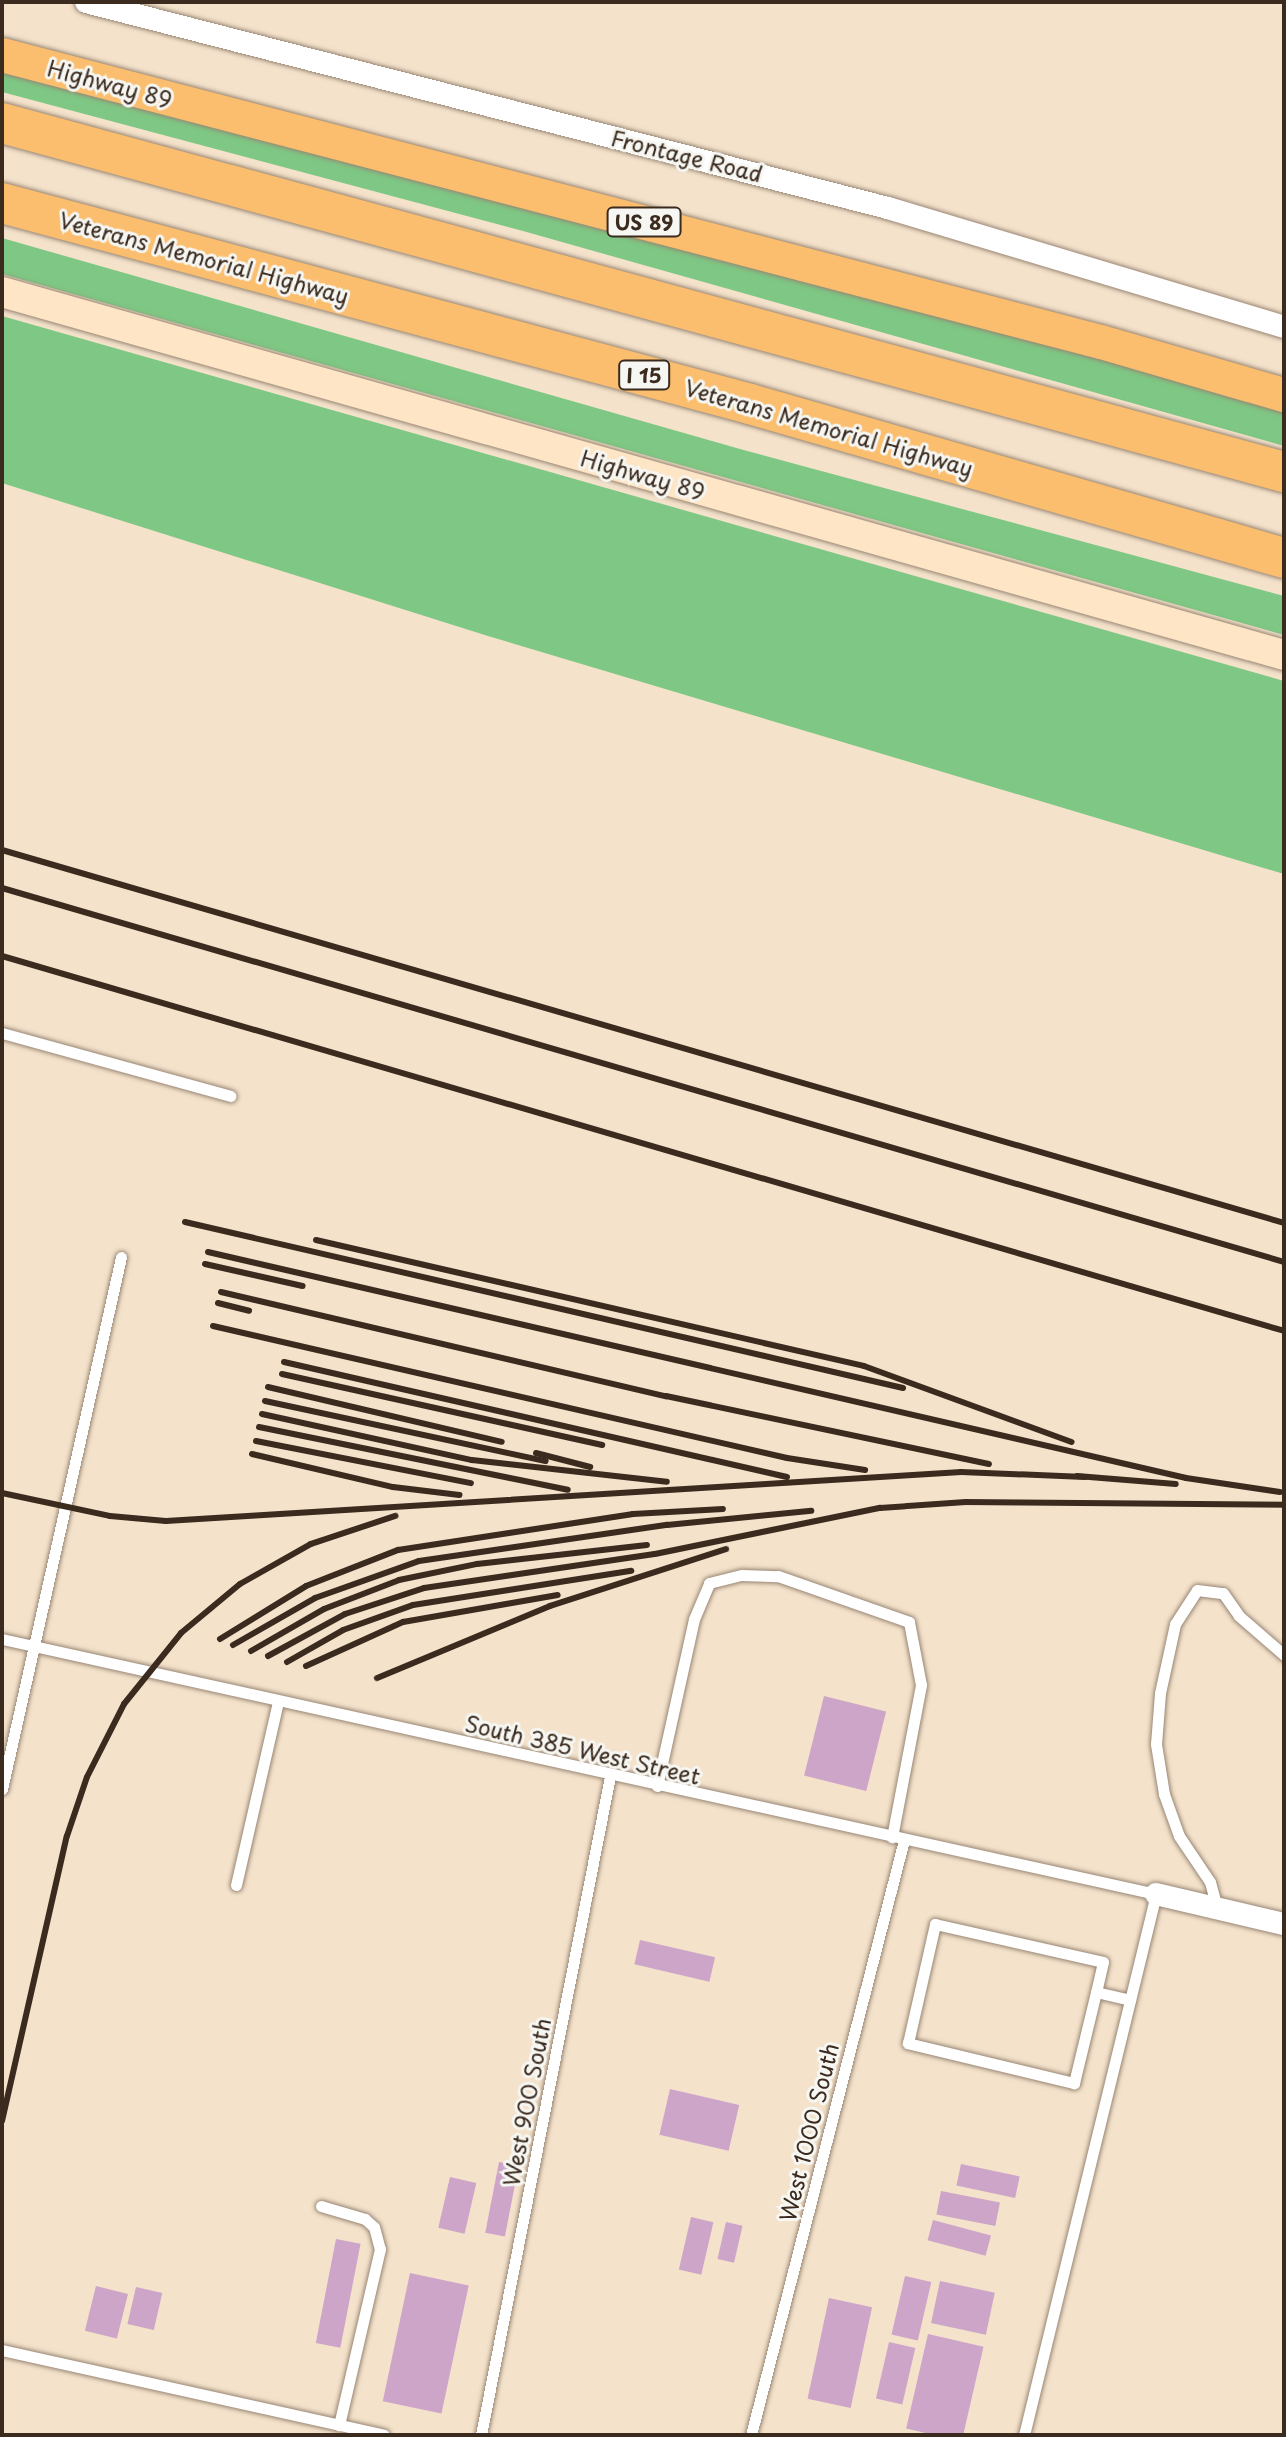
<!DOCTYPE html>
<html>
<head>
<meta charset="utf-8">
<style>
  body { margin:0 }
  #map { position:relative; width:1286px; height:2437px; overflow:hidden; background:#f4e2cb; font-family:"Playpen Sans",sans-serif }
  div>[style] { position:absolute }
  .green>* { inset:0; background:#7ec784 }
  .building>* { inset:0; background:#cca5c8; transform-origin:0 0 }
  .roads { filter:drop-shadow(0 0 2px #988674) drop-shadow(0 0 2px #988674) }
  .service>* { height:11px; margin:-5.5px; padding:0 5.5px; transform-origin:5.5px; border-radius:5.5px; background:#fff }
  .minor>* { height:22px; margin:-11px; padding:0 11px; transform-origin:11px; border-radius:11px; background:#fff }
  .secondary>* { height:30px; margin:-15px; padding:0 15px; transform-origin:15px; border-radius:15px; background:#fde5c5 }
  .primary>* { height:34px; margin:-17px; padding:0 17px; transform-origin:17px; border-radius:17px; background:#fbbe6e }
  .motorway>* { height:40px; margin:-20px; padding:0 20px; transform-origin:20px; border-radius:20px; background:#fbbe6e }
  .rail>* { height:6px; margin:-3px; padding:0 3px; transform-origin:3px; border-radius:3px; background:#3b2a1e }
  span { translate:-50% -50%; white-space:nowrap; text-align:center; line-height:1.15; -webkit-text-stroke:6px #f6f6f2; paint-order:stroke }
  .shield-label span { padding:2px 6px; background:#f6f6f2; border:2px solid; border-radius:6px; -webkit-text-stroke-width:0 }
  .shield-label { font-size:20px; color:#3b2a1e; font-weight:700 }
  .street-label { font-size:22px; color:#3b2a1e }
  .frame { position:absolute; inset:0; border:4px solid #3b2a1e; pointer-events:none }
</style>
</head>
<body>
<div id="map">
  <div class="green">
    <i style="clip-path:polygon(2px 69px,1000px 321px,1284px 410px,1284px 446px,523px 231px,2px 92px)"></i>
    <i style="clip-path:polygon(2px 238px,740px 449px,1284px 596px,1284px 635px,2px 274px)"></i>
    <i style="clip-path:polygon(2px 316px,1284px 681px,1284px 874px,488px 636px,2px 483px)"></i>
  </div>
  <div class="building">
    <i style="left:824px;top:1696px;width:64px;height:82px;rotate:14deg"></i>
    <i style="left:640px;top:1940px;width:77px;height:25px;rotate:13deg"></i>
    <i style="left:670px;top:2089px;width:71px;height:47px;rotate:13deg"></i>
    <i style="left:499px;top:2162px;width:20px;height:72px;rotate:11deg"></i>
    <i style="left:961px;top:2164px;width:60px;height:22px;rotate:12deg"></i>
    <i style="left:450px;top:2177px;width:27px;height:52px;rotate:13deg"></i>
    <i style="left:941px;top:2191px;width:60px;height:24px;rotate:11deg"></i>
    <i style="left:691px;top:2217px;width:23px;height:54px;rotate:13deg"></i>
    <i style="left:933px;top:2220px;width:60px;height:21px;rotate:15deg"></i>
    <i style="left:726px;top:2222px;width:17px;height:38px;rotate:13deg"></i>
    <i style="left:336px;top:2239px;width:25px;height:106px;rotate:11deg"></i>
    <i style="left:410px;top:2273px;width:60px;height:131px;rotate:12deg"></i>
    <i style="left:905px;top:2276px;width:27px;height:60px;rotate:13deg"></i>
    <i style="left:940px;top:2281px;width:56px;height:43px;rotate:12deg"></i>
    <i style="left:96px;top:2286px;width:33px;height:46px;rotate:14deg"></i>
    <i style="left:136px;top:2287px;width:27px;height:38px;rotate:13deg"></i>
    <i style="left:829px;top:2298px;width:44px;height:103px;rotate:12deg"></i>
    <i style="left:928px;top:2334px;width:57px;height:97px;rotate:13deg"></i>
    <i style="left:889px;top:2342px;width:27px;height:58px;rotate:13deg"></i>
  </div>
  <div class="roads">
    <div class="service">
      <i style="left:2px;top:1033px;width:237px;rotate:15.4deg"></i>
      <i style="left:2px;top:1639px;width:1182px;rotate:12.46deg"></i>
      <i style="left:1156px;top:1894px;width:557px;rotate:103.71deg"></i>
      <i style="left:657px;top:1786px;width:171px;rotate:-77.5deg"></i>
      <i style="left:694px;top:1619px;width:39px;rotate:-67deg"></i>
      <i style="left:709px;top:1583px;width:34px;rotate:-14deg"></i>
      <i style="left:742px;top:1575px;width:36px;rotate:2deg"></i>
      <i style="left:778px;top:1576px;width:139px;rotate:19.3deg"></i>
      <i style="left:909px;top:1622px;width:64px;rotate:79.2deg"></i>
      <i style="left:921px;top:1685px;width:155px;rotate:100.8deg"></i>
      <i style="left:2px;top:1789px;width:545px;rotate:-77.39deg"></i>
      <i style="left:236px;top:1885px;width:189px;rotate:-77.1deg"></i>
      <i style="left:1217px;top:1908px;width:27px;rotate:-105deg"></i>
      <i style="left:1210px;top:1882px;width:55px;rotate:-124deg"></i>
      <i style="left:1179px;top:1836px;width:45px;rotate:-109.7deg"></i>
      <i style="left:1164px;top:1794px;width:51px;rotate:-99.1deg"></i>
      <i style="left:1156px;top:1744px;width:51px;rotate:-85.5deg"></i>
      <i style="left:1160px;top:1693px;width:71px;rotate:-77.7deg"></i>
      <i style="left:1175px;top:1624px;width:40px;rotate:-57.1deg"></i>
      <i style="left:1197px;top:1590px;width:26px;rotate:7deg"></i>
      <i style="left:1223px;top:1593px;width:28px;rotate:55deg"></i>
      <i style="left:1239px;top:1616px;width:60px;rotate:40.9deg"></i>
      <i style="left:1096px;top:1992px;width:94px;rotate:103.6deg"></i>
      <i style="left:1074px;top:2083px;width:171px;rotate:-166.5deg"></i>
      <i style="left:908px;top:2043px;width:122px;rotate:-77.2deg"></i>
      <i style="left:935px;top:1924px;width:172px;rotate:12.7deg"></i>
      <i style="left:1103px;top:1962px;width:31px;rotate:103deg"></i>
      <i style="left:1096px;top:1992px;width:35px;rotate:13deg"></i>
      <i style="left:321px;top:2206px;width:46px;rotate:16.5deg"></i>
      <i style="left:365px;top:2219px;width:12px;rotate:42deg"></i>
      <i style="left:374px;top:2227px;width:23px;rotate:75deg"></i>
      <i style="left:380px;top:2249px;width:181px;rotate:103.1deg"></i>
      <i style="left:2px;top:2350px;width:391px;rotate:12.5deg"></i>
      <i style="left:481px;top:2435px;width:672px;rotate:-78.92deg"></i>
      <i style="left:751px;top:2435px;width:614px;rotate:-75.58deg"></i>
    </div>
    <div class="minor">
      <i style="left:86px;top:2px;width:828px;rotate:14.41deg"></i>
      <i style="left:888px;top:208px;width:413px;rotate:16.7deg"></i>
      <i style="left:1156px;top:1894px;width:131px;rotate:13.2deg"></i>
    </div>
    <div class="secondary">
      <i style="left:2px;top:292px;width:1332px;rotate:15.81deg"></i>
    </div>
    <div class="primary">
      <i style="left:2px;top:55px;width:1136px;rotate:14.64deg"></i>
      <i style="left:1101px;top:342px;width:191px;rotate:16.2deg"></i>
    </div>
    <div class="motorway">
      <i style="left:2px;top:123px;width:1329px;rotate:15.23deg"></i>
      <i style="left:2px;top:203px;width:775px;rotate:15.04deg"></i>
      <i style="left:750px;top:404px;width:556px;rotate:16.09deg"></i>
    </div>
  </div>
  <div class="rail">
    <i style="left:2px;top:850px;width:1335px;rotate:16.22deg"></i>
    <i style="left:2px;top:888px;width:1335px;rotate:16.26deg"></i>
    <i style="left:2px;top:956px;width:1336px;rotate:16.3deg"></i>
    <i style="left:185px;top:1222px;width:737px;rotate:13.02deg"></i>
    <i style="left:316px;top:1240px;width:562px;rotate:12.95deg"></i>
    <i style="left:864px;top:1366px;width:221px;rotate:20.1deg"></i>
    <i style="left:208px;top:1252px;width:1004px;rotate:13.01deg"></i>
    <i style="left:1186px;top:1478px;width:95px;rotate:8.5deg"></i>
    <i style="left:205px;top:1264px;width:100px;rotate:12.7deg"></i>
    <i style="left:221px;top:1292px;width:457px;rotate:13.2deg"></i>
    <i style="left:666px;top:1396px;width:330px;rotate:11.9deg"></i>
    <i style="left:218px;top:1303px;width:32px;rotate:14deg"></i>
    <i style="left:213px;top:1326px;width:589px;rotate:12.95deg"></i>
    <i style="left:787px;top:1458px;width:79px;rotate:8.7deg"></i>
    <i style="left:284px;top:1362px;width:516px;rotate:12.88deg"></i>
    <i style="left:282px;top:1374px;width:328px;rotate:12.5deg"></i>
    <i style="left:268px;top:1387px;width:240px;rotate:13.2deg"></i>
    <i style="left:265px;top:1401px;width:287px;rotate:12.1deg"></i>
    <i style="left:262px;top:1414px;width:215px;rotate:12.4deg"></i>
    <i style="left:472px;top:1460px;width:196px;rotate:6.4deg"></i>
    <i style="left:259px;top:1427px;width:315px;rotate:11.5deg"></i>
    <i style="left:256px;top:1441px;width:219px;rotate:11.1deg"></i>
    <i style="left:536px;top:1453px;width:56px;rotate:14.5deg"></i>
    <i style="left:252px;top:1454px;width:145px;rotate:13.2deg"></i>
    <i style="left:393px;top:1487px;width:67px;rotate:6.8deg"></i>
    <i style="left:1077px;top:1476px;width:99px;rotate:4.6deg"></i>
    <i style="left:2px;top:1493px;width:110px;rotate:12deg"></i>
    <i style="left:110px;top:1516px;width:56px;rotate:5.1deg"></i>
    <i style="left:166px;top:1521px;width:797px;rotate:-3.53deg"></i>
    <i style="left:961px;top:1472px;width:124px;rotate:2.3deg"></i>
    <i style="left:220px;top:1639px;width:101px;rotate:-31.6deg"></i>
    <i style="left:306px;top:1586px;width:99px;rotate:-21.4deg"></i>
    <i style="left:398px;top:1550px;width:238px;rotate:-8.7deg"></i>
    <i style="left:633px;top:1514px;width:90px;rotate:-3.2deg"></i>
    <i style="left:233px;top:1645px;width:95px;rotate:-29.8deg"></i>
    <i style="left:315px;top:1598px;width:110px;rotate:-19.6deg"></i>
    <i style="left:419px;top:1561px;width:251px;rotate:-8.3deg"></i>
    <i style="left:667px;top:1525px;width:145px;rotate:-5.6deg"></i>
    <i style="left:251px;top:1651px;width:84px;rotate:-29.9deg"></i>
    <i style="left:324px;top:1609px;width:80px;rotate:-21.1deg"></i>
    <i style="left:399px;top:1580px;width:80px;rotate:-11.6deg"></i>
    <i style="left:477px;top:1564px;width:171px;rotate:-6.4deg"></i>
    <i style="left:268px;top:1656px;width:88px;rotate:-28.6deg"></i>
    <i style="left:345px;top:1614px;width:83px;rotate:-18.2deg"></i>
    <i style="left:424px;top:1588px;width:233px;rotate:-8.4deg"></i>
    <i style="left:655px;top:1554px;width:230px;rotate:-11.6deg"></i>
    <i style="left:880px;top:1508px;width:86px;rotate:-4deg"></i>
    <i style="left:966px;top:1502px;width:318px;rotate:0.5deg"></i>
    <i style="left:287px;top:1662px;width:64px;rotate:-29.7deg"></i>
    <i style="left:343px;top:1630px;width:74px;rotate:-19.7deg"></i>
    <i style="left:413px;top:1605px;width:221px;rotate:-8.9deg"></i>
    <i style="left:306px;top:1666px;width:107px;rotate:-24.4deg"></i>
    <i style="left:403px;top:1622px;width:157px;rotate:-9.9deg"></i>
    <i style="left:377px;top:1678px;width:187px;rotate:-22.6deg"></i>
    <i style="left:550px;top:1606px;width:185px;rotate:-17.9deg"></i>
    <i style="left:2px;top:2121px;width:292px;rotate:-77.2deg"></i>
    <i style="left:67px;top:1836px;width:62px;rotate:-71.3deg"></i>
    <i style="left:87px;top:1777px;width:82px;rotate:-63.1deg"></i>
    <i style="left:124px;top:1704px;width:91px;rotate:-51.2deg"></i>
    <i style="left:181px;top:1633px;width:77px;rotate:-39.7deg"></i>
    <i style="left:240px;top:1584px;width:81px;rotate:-29.4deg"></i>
    <i style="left:311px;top:1544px;width:89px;rotate:-18.4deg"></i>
  </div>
  <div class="shield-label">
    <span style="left:644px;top:222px">US 89</span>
    <span style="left:644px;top:375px">I 15</span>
  </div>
  <div class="street-label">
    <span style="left:110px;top:83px;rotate:15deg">Highway 89</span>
    <span style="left:687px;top:155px;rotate:14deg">Frontage Road</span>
    <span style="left:204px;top:257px;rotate:15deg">Veterans Memorial Highway</span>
    <span style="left:829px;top:427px;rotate:16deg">Veterans Memorial Highway</span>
    <span style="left:643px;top:474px;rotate:16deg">Highway 89</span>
    <span style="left:583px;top:1749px;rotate:13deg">South 385 West Street</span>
    <span style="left:526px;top:2102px;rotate:-79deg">West 900 South</span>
    <span style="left:808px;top:2132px;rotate:-76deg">West 1000 South</span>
  </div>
  <div class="frame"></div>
</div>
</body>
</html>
